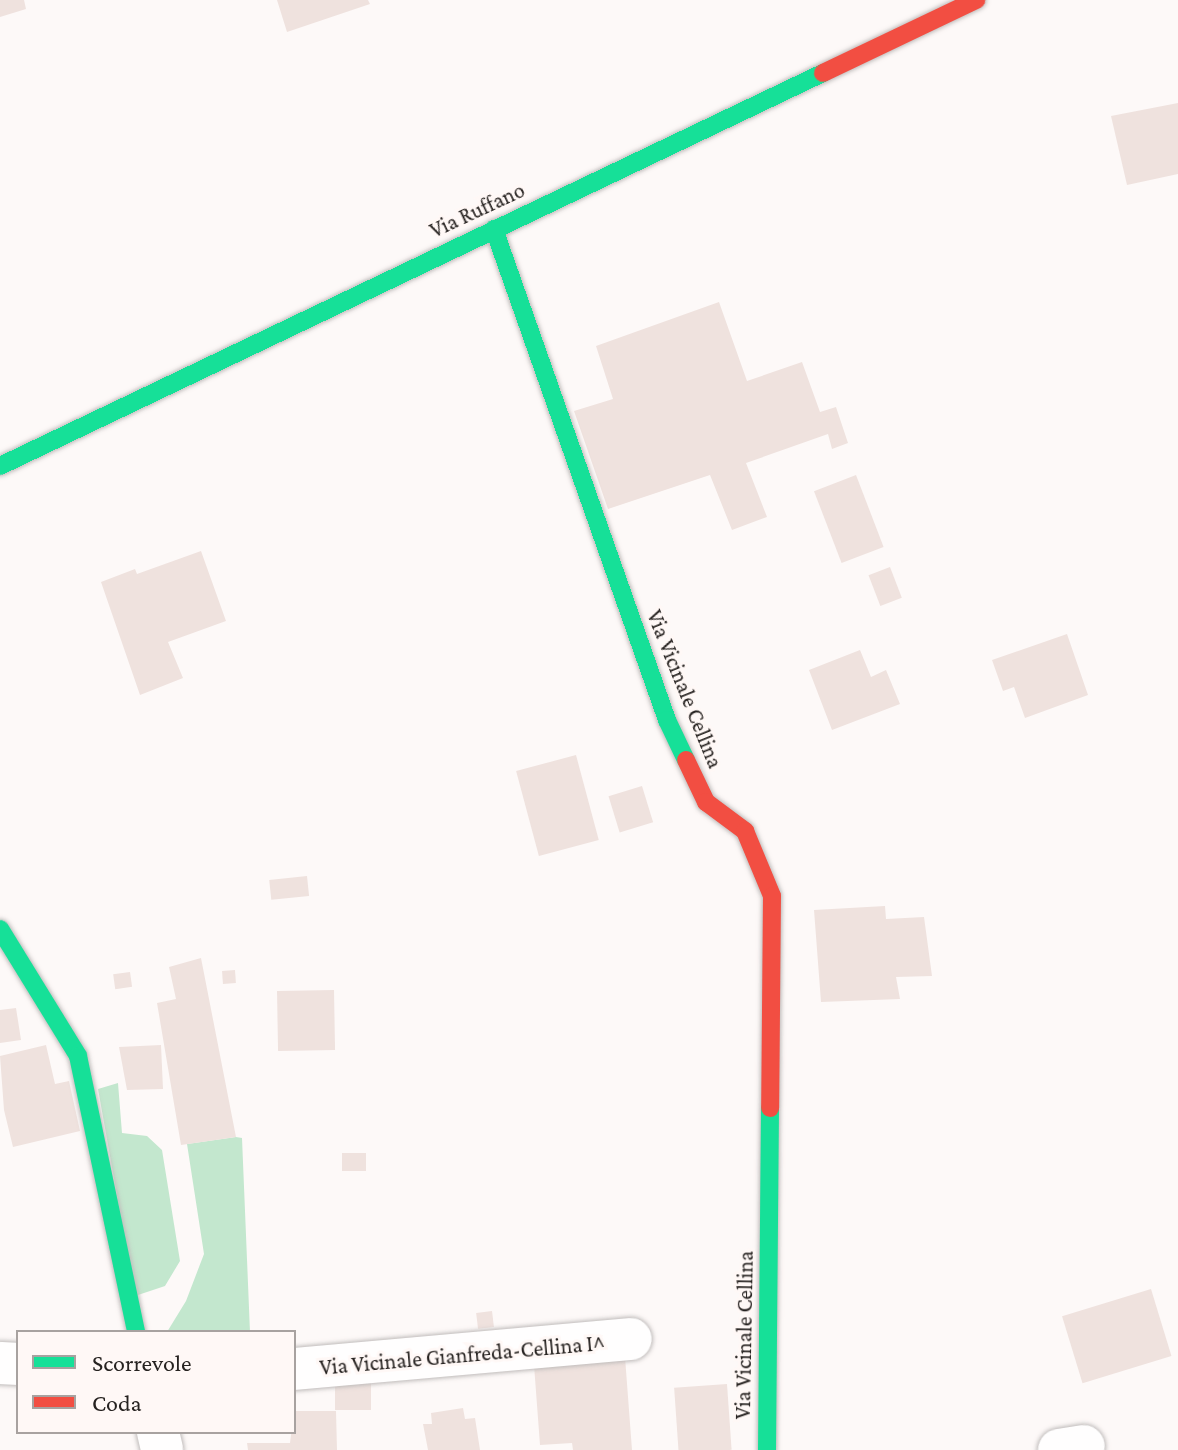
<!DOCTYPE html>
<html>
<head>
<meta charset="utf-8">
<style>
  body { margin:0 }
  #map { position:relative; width:1178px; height:1450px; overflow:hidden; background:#fdf9f8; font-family:"Crimson Pro",serif }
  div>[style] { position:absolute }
  .green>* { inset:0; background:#c3e7ce }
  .building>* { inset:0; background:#efe2de; transform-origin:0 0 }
  .roads { filter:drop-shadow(0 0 2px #c1bdbc) drop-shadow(0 0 2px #c1bdbc) }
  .street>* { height:42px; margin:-21px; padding:0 21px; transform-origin:21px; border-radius:21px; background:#fffefe }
  .fast>* { height:18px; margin:-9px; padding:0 9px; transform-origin:9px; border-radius:9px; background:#16e098 }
  .jam>* { height:18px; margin:-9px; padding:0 9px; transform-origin:9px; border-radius:9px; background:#f24e42 }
  span { translate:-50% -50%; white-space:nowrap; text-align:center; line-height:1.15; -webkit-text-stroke:6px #fff8f6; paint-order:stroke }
  .street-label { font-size:22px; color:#262220 }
  .legend { position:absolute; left:16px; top:1330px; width:280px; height:104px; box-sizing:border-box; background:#fff8f6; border:2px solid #a8a2a0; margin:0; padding:10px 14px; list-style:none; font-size:24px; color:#262220 }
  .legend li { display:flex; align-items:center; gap:16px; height:40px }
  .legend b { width:40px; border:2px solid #a8a2a0 }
</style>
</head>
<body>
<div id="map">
  <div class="green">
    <i style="clip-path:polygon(118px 1083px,122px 1133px,147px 1136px,162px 1150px,180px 1261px,165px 1286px,135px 1296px,98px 1089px)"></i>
    <i style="clip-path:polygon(236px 1137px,242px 1138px,250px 1332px,167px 1332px,186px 1301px,204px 1254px,187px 1144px)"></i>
  </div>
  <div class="building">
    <i style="clip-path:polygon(0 0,24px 0,26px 9px,0 17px)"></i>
    <i style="clip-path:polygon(277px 0,368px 0,370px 4px,287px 32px)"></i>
    <i style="clip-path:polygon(1178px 103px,1178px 174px,1127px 185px,1111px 116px)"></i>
    <i style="clip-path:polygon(719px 302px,747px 381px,802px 362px,820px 412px,836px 407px,848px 443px,832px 449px,828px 434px,746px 463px,767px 517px,732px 530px,710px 475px,608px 509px,574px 411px,613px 399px,596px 346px)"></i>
    <i style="left:856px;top:475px;width:77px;height:45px;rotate:69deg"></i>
    <i style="clip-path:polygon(201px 551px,226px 621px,168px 642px,183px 678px,140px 695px,101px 582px,135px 569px,137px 574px)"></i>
    <i style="left:890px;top:567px;width:33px;height:23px;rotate:69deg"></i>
    <i style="clip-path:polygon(1067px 634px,1088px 695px,1025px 718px,1014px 687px,1003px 691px,992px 660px)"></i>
    <i style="clip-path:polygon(860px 650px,871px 677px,886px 670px,900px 704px,832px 730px,809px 670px)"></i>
    <i style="left:576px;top:755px;width:88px;height:62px;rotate:75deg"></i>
    <i style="left:642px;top:786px;width:38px;height:35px;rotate:73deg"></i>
    <i style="left:307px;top:876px;width:20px;height:38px;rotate:84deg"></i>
    <i style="clip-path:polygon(885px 906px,886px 919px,924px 917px,932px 976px,896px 977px,900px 999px,821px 1002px,814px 910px)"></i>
    <i style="clip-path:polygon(201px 958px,236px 1137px,181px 1145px,157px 1003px,176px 999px,169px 967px)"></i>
    <i style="left:235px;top:970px;width:13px;height:13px;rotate:86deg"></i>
    <i style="left:130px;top:972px;width:15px;height:17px;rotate:82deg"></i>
    <i style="left:334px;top:990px;width:60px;height:57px;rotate:89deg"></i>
    <i style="clip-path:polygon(16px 1008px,21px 1040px,0 1043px,0 1010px)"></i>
    <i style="clip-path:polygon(46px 1045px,55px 1084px,69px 1081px,80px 1131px,13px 1147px,4px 1110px,0 1056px)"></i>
    <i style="clip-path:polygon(161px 1045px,163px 1089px,127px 1090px,119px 1047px)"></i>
    <i style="left:342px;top:1153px;width:24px;height:18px"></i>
    <i style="left:1151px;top:1289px;width:70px;height:93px;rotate:73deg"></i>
    <i style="left:492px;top:1311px;width:16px;height:16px;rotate:83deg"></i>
    <i style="clip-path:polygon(625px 1357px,632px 1450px,573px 1450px,572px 1443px,540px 1445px,534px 1365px)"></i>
    <i style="left:371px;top:1375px;width:35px;height:36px;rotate:90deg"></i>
    <i style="left:727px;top:1384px;width:66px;height:53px;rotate:86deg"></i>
    <i style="clip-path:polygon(463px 1408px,465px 1419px,475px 1418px,480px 1450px,428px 1450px,423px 1424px,432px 1424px,431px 1413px)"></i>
    <i style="clip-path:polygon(294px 1411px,336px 1411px,337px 1450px,248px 1450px,247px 1443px,290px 1443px)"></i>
  </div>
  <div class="roads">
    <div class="street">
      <i style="left:0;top:1363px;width:18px;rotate:3deg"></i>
      <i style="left:294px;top:1369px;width:338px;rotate:-5.1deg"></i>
      <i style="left:158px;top:1432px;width:18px;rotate:77deg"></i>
      <i style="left:1059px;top:1450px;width:25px;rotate:-9deg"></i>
    </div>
    <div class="fast">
      <i style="left:494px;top:229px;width:521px;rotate:70.59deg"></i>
      <i style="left:667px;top:720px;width:44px;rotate:64.6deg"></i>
      <i style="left:0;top:466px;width:912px;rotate:-25.53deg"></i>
      <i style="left:0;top:929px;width:149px;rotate:58.4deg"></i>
      <i style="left:78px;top:1056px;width:282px;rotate:78.1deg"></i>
      <i style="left:767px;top:1450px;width:342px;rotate:-89.5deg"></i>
    </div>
    <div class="jam">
      <i style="left:823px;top:73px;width:170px;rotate:-25.5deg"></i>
      <i style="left:686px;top:760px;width:47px;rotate:64.5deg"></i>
      <i style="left:706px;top:802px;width:49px;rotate:36.6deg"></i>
      <i style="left:745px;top:831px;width:70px;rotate:67.4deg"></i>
      <i style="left:772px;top:896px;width:212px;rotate:90.5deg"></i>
    </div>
  </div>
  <div class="street-label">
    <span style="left:477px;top:210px;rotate:-25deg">Via Ruffano</span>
    <span style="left:685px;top:689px;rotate:68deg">Via Vicinale Cellina</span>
    <span style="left:744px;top:1335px;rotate:-89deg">Via Vicinale Cellina</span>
    <span style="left:462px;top:1355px;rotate:-5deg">Via Vicinale Gianfreda-Cellina I^</span>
  </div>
  <ul class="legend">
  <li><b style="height:10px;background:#16e098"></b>Scorrevole</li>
  <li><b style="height:10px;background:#f24e42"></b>Coda</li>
  </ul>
</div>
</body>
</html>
